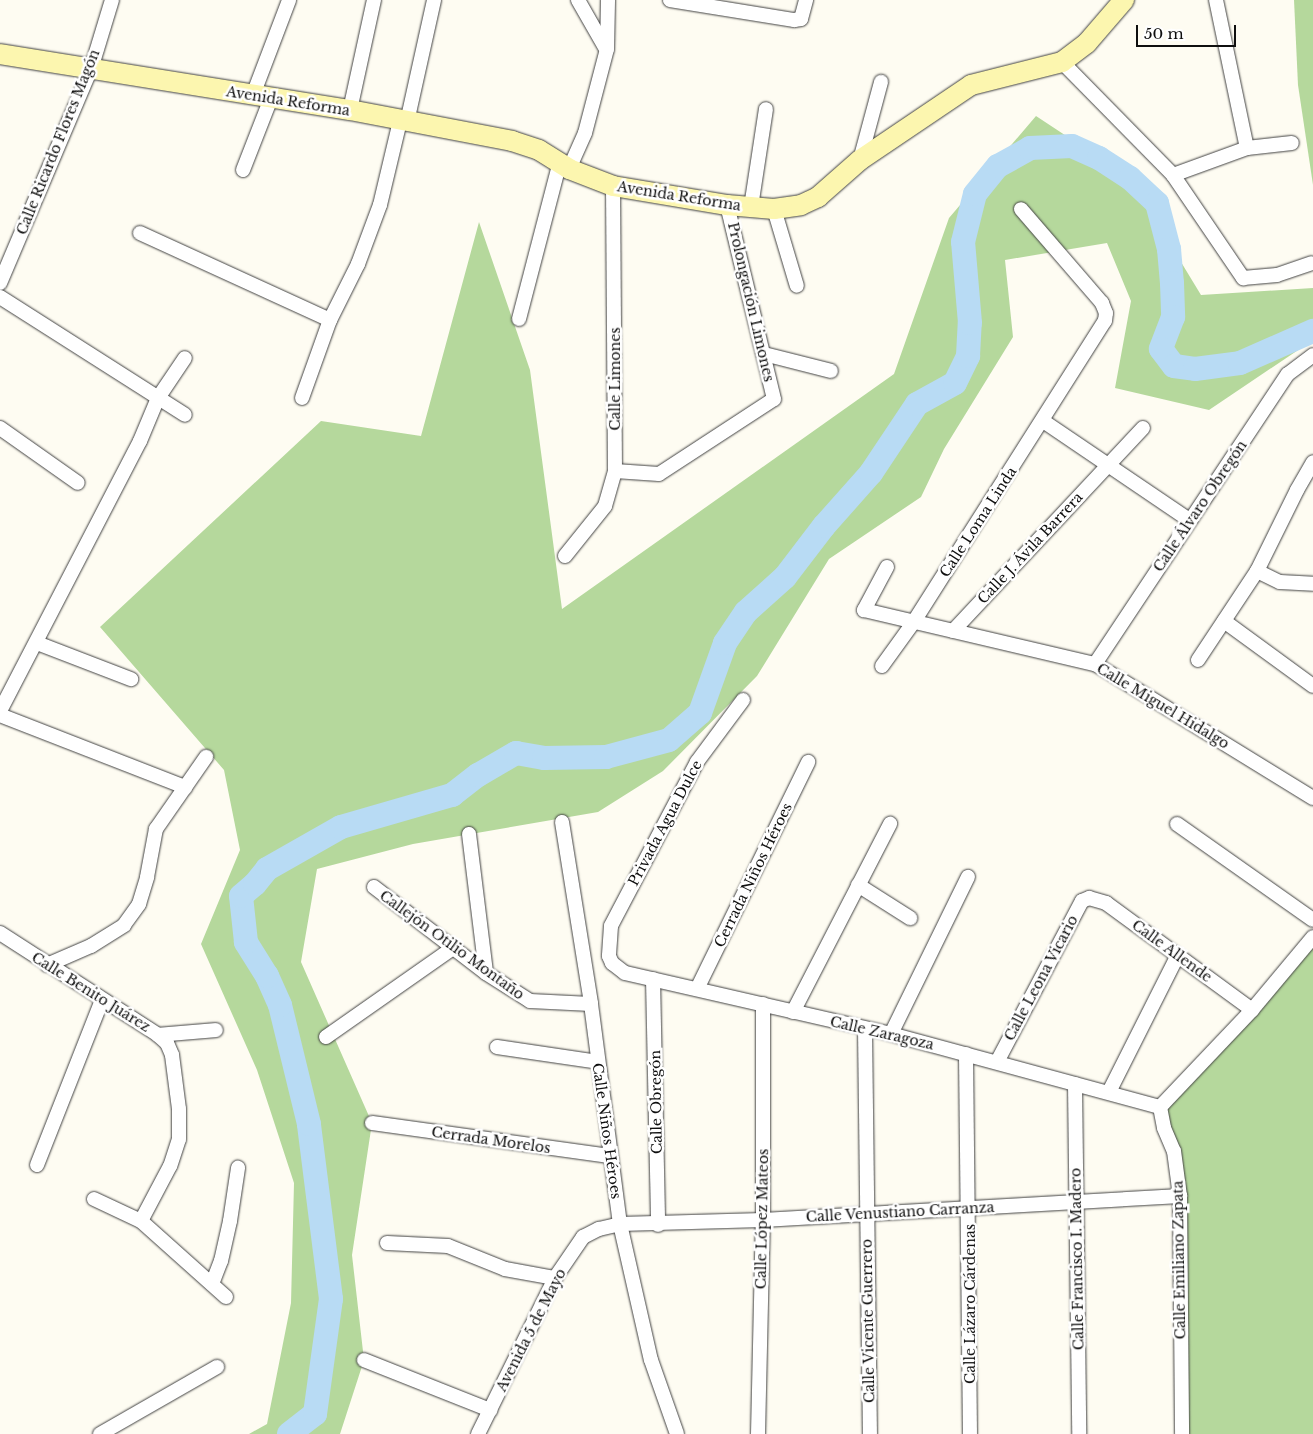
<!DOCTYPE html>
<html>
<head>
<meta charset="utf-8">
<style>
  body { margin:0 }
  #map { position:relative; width:1313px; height:1434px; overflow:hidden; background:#fefcf2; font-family:"Libre Baskerville",serif }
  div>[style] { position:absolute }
  .forest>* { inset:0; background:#b5d89c }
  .river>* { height:24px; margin:-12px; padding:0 12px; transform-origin:12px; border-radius:12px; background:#b8dbf4 }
  .roads { filter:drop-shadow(0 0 1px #424242) drop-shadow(0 0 1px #424242) }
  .street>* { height:14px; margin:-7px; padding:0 7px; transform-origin:7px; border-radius:7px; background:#fff }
  .secondary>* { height:20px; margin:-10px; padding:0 10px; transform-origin:10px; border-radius:10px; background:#fcf6af }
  span { translate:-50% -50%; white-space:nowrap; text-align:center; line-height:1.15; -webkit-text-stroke:5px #fff; paint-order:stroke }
  .street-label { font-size:14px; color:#0f0f0f }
  .scale { position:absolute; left:1136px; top:25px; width:100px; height:22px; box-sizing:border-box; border:2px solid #0f0f0f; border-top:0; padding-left:6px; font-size:15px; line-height:18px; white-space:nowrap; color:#0f0f0f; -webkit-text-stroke:4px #fff; paint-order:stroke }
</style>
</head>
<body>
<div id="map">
  <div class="forest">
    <i style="clip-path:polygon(1294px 0,1313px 0,1313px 185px,1298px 85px)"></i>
    <i style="clip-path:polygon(1036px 116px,1130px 178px,1201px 295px,1313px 288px,1313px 340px,1209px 410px,1115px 388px,1131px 301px,1107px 243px,1005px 260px,1013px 337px,944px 449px,921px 497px,829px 559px,757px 676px,663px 771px,598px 812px,413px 844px,317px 869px,301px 962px,372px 1123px,352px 1255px,364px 1360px,340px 1434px,249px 1434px,267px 1424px,291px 1303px,294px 1183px,257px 1070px,201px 944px,240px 850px,224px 770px,100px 627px,321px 421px,421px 436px,479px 222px,530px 370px,562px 609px,894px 374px,949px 218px)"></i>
    <i style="clip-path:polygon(1313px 937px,1313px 1434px,1182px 1434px,1180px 1196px,1160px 1107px)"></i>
  </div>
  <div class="river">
    <i style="left:289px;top:1434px;width:33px;rotate:-38deg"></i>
    <i style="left:315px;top:1414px;width:116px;rotate:-82.1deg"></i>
    <i style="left:331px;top:1299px;width:176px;rotate:-97.2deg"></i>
    <i style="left:309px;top:1124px;width:122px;rotate:-103.7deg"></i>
    <i style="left:280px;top:1005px;width:32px;rotate:-114deg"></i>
    <i style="left:267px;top:976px;width:40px;rotate:-122deg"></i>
    <i style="left:246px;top:942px;width:46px;rotate:-96.2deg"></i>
    <i style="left:241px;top:896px;width:18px;rotate:-41deg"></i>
    <i style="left:255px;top:884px;width:19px;rotate:-51deg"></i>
    <i style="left:267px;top:869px;width:85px;rotate:-29.6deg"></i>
    <i style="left:341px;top:827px;width:116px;rotate:-16.1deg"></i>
    <i style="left:452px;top:795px;width:33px;rotate:-38deg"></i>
    <i style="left:478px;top:775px;width:44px;rotate:-30.1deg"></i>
    <i style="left:516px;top:753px;width:28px;rotate:10deg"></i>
    <i style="left:544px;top:758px;width:62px;rotate:-0.9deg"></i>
    <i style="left:606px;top:757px;width:65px;rotate:-15.1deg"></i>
    <i style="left:669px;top:740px;width:41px;rotate:-41.1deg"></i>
    <i style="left:700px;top:713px;width:74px;rotate:-70.3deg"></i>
    <i style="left:725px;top:643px;width:37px;rotate:-56deg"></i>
    <i style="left:746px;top:612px;width:52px;rotate:-41.9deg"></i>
    <i style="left:785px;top:577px;width:64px;rotate:-52.6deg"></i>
    <i style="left:824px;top:526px;width:71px;rotate:-48.4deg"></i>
    <i style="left:871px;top:473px;width:83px;rotate:-56.3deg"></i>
    <i style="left:917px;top:404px;width:43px;rotate:-28.9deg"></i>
    <i style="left:955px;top:383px;width:30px;rotate:-64deg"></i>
    <i style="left:968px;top:356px;width:33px;rotate:-87deg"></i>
    <i style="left:970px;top:323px;width:81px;rotate:-94.9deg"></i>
    <i style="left:963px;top:242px;width:49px;rotate:-76deg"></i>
    <i style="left:975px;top:194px;width:36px;rotate:-51deg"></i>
    <i style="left:998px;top:166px;width:37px;rotate:-29deg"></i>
    <i style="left:1030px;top:148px;width:42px;rotate:-2.7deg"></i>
    <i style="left:1072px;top:146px;width:30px;rotate:24deg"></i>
    <i style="left:1099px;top:158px;width:37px;rotate:33deg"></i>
    <i style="left:1130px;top:178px;width:37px;rotate:43deg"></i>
    <i style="left:1157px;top:203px;width:48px;rotate:75.4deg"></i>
    <i style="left:1169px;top:249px;width:34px;rotate:85deg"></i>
    <i style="left:1172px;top:283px;width:34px;rotate:88deg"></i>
    <i style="left:1173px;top:317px;width:34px;rotate:111deg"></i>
    <i style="left:1161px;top:349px;width:21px;rotate:53deg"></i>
    <i style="left:1174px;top:366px;width:21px;rotate:8deg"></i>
    <i style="left:1195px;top:369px;width:45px;rotate:-7.6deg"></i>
    <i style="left:1240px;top:363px;width:80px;rotate:-23.7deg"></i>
  </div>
  <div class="roads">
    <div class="street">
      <i style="left:578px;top:0;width:56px;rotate:60.3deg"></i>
      <i style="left:670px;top:0;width:126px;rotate:9.2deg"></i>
      <i style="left:794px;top:20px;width:7px;rotate:-8deg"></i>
      <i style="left:801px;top:19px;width:20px;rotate:-75deg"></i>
      <i style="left:1216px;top:0;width:151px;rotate:78.2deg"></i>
      <i style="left:1062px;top:62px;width:158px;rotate:45.5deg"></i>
      <i style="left:1173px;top:175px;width:125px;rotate:55.8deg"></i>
      <i style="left:1243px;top:278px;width:34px;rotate:-5deg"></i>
      <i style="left:1277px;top:275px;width:36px;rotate:-19deg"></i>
      <i style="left:253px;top:95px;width:102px;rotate:-69.2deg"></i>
      <i style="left:350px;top:110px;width:113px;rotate:-77.7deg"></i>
      <i style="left:407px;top:122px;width:125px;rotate:-77.5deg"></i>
      <i style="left:860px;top:160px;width:81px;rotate:-74.9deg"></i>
      <i style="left:569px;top:169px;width:39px;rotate:-66deg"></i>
      <i style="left:585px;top:133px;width:87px;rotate:-75.3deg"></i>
      <i style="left:607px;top:49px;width:49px;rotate:-88.8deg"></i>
      <i style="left:243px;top:170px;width:77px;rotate:-68.7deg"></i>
      <i style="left:1173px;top:175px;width:79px;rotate:-20deg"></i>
      <i style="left:1247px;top:148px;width:45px;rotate:-6.3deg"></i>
      <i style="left:751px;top:207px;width:99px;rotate:-81.3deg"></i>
      <i style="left:774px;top:209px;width:80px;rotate:73.4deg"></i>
      <i style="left:140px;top:233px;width:209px;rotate:24.6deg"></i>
      <i style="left:0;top:283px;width:233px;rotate:-67deg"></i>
      <i style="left:91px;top:69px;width:72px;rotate:-73.1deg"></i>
      <i style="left:0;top:297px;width:219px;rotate:32.5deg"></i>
      <i style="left:519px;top:319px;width:162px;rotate:-75.4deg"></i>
      <i style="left:764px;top:354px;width:69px;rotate:14.2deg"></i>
      <i style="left:302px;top:398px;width:83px;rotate:-70.3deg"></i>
      <i style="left:330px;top:320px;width:63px;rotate:-63.4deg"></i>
      <i style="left:358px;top:264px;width:63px;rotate:-69.6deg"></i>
      <i style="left:380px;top:205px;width:86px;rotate:-76.6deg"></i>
      <i style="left:1043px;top:421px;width:176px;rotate:34.1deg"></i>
      <i style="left:0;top:428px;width:95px;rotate:35.2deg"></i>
      <i style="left:615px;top:471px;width:44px;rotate:3.9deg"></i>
      <i style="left:659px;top:474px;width:137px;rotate:-33.1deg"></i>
      <i style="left:774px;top:399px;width:200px;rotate:-103.6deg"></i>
      <i style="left:565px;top:556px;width:64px;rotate:-51.3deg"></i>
      <i style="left:605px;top:506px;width:36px;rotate:-74deg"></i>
      <i style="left:615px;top:471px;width:285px;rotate:-90.4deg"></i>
      <i style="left:887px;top:567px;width:49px;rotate:118.1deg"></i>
      <i style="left:864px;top:610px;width:237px;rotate:13.2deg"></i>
      <i style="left:1095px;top:664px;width:256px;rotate:31.6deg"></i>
      <i style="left:1257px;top:571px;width:25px;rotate:26deg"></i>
      <i style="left:1280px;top:582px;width:33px;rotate:3deg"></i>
      <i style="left:1224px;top:621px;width:110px;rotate:36.1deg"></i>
      <i style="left:953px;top:631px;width:278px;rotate:-46.9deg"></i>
      <i style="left:37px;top:643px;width:101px;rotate:21deg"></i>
      <i style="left:1198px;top:660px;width:107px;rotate:-56.5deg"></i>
      <i style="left:1257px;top:571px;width:90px;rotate:-63.7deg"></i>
      <i style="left:1297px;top:490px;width:32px;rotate:-60deg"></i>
      <i style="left:1095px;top:664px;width:348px;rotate:-56.4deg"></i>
      <i style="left:1288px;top:374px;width:31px;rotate:-37deg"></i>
      <i style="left:882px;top:666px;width:53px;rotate:-54.2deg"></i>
      <i style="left:913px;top:623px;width:358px;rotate:-57.6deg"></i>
      <i style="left:1105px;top:321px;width:8px;rotate:-83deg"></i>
      <i style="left:1106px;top:313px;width:11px;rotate:-112deg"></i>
      <i style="left:1102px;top:303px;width:124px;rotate:-130.8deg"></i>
      <i style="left:743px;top:700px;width:77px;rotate:126.6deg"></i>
      <i style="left:697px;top:762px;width:185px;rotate:117.7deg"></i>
      <i style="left:611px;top:926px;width:30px;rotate:94deg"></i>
      <i style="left:609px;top:956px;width:8px;rotate:67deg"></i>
      <i style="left:612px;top:963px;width:16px;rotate:38deg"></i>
      <i style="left:625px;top:973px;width:273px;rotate:12.9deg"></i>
      <i style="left:891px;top:1034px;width:279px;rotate:15.2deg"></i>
      <i style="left:0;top:711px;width:304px;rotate:-62.6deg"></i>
      <i style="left:140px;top:441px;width:47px;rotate:-67.3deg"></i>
      <i style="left:158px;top:398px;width:48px;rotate:-56deg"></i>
      <i style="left:0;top:715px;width:199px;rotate:21.3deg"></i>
      <i style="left:562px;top:822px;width:184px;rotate:80.9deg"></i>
      <i style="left:591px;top:1004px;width:222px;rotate:82.5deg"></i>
      <i style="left:620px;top:1224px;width:139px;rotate:77.2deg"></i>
      <i style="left:651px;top:1360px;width:78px;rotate:70.6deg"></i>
      <i style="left:1177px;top:824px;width:166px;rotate:35.2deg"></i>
      <i style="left:469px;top:834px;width:140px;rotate:83deg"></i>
      <i style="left:858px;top:885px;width:62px;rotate:32.4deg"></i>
      <i style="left:374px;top:887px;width:141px;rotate:37.5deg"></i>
      <i style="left:486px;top:973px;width:52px;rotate:32.5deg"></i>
      <i style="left:530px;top:1001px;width:61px;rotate:2.8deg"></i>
      <i style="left:0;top:933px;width:188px;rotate:32.8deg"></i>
      <i style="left:158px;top:1035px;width:12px;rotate:42deg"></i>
      <i style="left:167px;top:1043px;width:13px;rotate:67deg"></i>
      <i style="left:172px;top:1055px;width:54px;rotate:82.6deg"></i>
      <i style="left:179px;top:1109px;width:30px;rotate:90deg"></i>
      <i style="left:179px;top:1139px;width:28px;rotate:108deg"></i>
      <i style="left:170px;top:1166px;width:62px;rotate:117.8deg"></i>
      <i style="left:47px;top:965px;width:48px;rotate:-23.4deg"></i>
      <i style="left:91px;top:946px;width:39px;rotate:-32deg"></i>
      <i style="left:124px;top:925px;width:26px;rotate:-54deg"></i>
      <i style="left:139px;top:904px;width:28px;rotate:-73deg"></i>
      <i style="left:147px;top:877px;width:49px;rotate:-79.4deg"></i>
      <i style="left:156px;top:829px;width:88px;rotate:-55.2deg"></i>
      <i style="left:653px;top:979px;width:246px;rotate:88.8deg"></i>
      <i style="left:697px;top:989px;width:253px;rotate:-63.9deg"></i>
      <i style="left:793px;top:1012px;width:212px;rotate:-62.7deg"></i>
      <i style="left:865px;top:1029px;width:405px;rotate:89.3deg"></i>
      <i style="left:891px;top:1034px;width:175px;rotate:-63.9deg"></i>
      <i style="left:158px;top:1035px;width:58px;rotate:-4.9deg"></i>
      <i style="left:326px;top:1037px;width:155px;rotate:-35deg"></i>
      <i style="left:497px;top:1047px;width:102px;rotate:8.4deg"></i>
      <i style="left:966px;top:1054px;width:380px;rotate:89.4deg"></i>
      <i style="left:997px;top:1062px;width:182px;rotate:-62.2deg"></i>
      <i style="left:1082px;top:901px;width:8px;rotate:-23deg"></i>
      <i style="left:1089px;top:898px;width:18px;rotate:16deg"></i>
      <i style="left:1106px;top:903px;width:181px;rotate:36.2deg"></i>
      <i style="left:1075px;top:1084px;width:350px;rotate:89.3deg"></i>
      <i style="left:1109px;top:1092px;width:153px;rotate:-63.3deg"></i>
      <i style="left:1160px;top:1107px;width:21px;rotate:79deg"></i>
      <i style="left:1164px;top:1128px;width:25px;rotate:67deg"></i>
      <i style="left:1174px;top:1151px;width:45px;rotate:82.4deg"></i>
      <i style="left:1180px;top:1196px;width:238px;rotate:89.5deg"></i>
      <i style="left:1160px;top:1107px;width:134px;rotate:-46.5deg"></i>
      <i style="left:1252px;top:1010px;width:95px;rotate:-50.1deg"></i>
      <i style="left:372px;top:1123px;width:240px;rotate:7.9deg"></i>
      <i style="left:37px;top:1165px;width:177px;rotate:-68.5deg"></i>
      <i style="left:94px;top:1199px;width:52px;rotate:25.1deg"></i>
      <i style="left:141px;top:1221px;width:114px;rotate:41.8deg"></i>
      <i style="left:387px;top:1243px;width:61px;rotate:2.8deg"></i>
      <i style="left:448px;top:1246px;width:61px;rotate:22deg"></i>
      <i style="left:505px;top:1269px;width:51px;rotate:10.2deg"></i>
      <i style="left:212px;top:1284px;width:25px;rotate:-69deg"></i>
      <i style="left:221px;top:1261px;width:41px;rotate:-77.3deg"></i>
      <i style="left:230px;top:1221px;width:54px;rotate:-81.4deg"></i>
      <i style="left:364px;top:1360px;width:136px;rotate:21.6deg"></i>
      <i style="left:100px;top:1434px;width:135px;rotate:-29.8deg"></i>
      <i style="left:478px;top:1434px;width:174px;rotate:-63.7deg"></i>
      <i style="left:555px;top:1278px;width:50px;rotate:-55.7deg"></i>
      <i style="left:583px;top:1237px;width:18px;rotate:-27deg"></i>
      <i style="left:599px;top:1229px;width:22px;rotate:-13deg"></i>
      <i style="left:620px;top:1224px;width:143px;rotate:-1.6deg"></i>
      <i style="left:763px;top:1220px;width:418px;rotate:-3.3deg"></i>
      <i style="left:758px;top:1434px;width:214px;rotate:-88.7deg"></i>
      <i style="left:763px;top:1220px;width:216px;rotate:-90deg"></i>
    </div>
    <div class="secondary">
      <i style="left:0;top:54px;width:354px;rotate:9.1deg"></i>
      <i style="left:350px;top:110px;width:165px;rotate:10.8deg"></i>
      <i style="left:512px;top:141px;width:28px;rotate:18deg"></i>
      <i style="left:539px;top:150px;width:36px;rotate:32deg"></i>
      <i style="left:569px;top:169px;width:47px;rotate:21.1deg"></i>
      <i style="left:613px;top:186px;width:116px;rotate:9.5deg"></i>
      <i style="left:727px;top:205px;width:47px;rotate:4.9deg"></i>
      <i style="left:774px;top:209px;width:27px;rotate:-8deg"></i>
      <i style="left:801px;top:205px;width:19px;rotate:-25deg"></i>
      <i style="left:818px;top:197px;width:56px;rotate:-41.4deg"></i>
      <i style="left:860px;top:160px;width:134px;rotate:-34deg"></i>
      <i style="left:971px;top:85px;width:94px;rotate:-14.2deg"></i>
      <i style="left:1062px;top:62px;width:31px;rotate:-37deg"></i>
      <i style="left:1087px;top:43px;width:57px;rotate:-49.3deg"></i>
    </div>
  </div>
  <div class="street-label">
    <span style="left:288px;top:101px;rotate:9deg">Avenida Reforma</span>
    <span style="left:58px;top:142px;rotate:-68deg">Calle Ricardo Flores Magón</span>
    <span style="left:679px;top:196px;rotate:9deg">Avenida Reforma</span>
    <span style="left:751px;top:302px;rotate:77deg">Prolongación Limones</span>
    <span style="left:615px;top:379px;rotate:-90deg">Calle Limones</span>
    <span style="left:1200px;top:506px;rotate:-56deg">Calle Álvaro Obregón</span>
    <span style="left:978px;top:522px;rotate:-57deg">Calle Loma Linda</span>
    <span style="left:1030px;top:548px;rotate:-47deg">Calle J. Ávila Barrera</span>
    <span style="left:1163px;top:706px;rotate:31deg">Calle Miguel Hidalgo</span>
    <span style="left:665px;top:823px;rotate:-62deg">Privada Agua Dulce</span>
    <span style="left:753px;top:875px;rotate:-64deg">Cerrada Niños Héroes</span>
    <span style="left:452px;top:945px;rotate:36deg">Callejón Otilio Montaño</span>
    <span style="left:1172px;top:951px;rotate:36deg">Calle Allende</span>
    <span style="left:1041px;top:978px;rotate:-62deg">Calle Leona Vicario</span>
    <span style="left:91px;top:992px;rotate:32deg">Calle Benito Juárez</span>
    <span style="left:882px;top:1033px;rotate:13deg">Calle Zaragoza</span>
    <span style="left:656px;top:1102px;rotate:-91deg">Calle Obregón</span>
    <span style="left:607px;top:1131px;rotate:82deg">Calle Niños Héroes</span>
    <span style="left:491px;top:1140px;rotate:8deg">Cerrada Morelos</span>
    <span style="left:900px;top:1212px;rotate:-3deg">Calle Venustiano Carranza</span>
    <span style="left:762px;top:1219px;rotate:-89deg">Calle López Mateos</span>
    <span style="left:1077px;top:1259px;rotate:-91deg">Calle Francisco I. Madero</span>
    <span style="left:1179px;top:1260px;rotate:-91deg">Calle Emiliano Zapata</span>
    <span style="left:970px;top:1304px;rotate:-90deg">Calle Lázaro Cárdenas</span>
    <span style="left:868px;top:1321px;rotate:-91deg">Calle Vicente Guerrero</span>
    <span style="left:531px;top:1330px;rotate:-63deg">Avenida 5 de Mayo</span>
  </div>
  <div class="scale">50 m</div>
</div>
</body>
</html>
